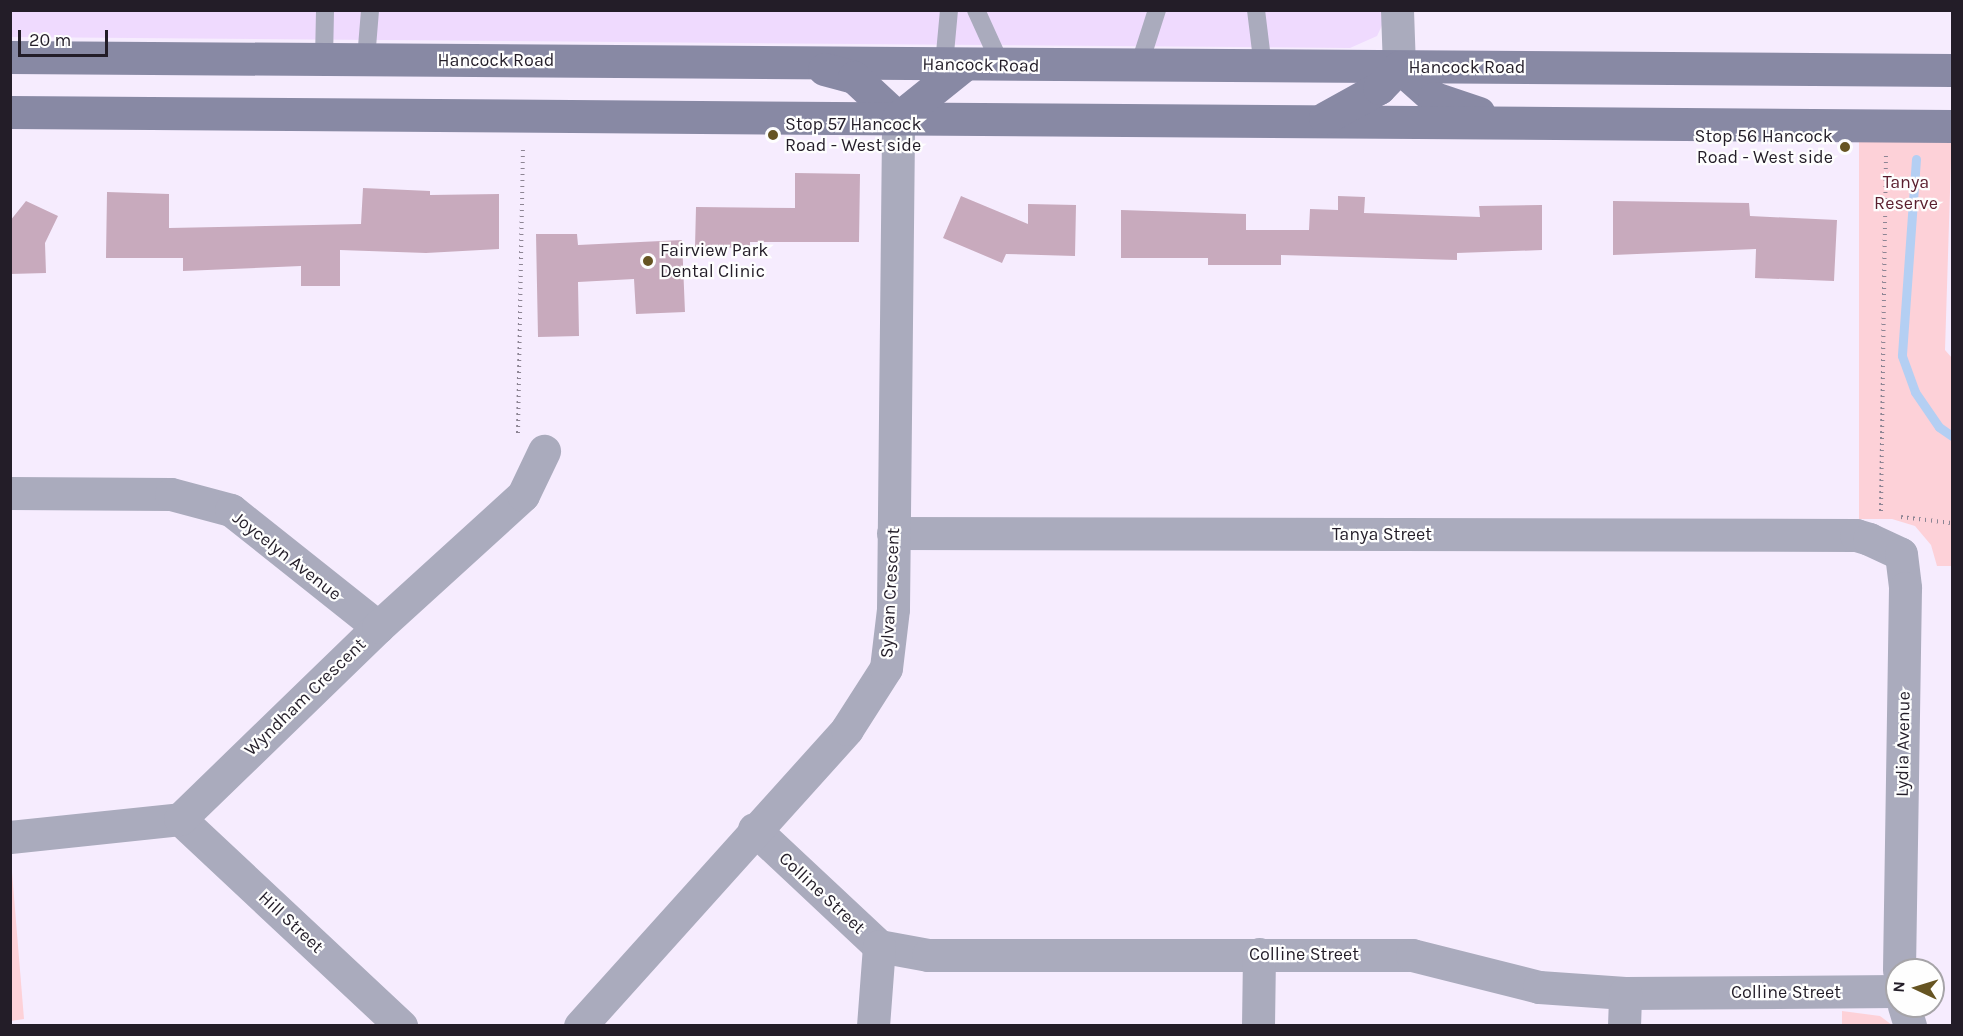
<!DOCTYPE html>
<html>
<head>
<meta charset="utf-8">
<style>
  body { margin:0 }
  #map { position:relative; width:1963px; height:1036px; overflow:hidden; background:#f6ecfe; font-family:Karla,sans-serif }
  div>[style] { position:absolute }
  .built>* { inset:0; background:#efdafe }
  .green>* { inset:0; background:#fdd1d8 }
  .stream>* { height:9px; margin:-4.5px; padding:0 4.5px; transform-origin:4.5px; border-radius:4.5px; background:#b4cff3 }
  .building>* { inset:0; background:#c8aabd }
  .path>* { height:4px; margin-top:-2px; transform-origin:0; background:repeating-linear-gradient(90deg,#8d8594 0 1.5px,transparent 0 6px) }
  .lane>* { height:18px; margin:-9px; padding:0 9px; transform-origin:9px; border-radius:9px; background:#aaabbd }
  .street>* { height:33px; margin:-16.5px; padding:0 16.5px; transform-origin:16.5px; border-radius:16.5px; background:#aaabbd }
  .secondary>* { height:33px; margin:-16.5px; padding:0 16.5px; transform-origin:16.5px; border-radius:16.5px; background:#8889a4 }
  .dots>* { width:16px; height:16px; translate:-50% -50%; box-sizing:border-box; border:3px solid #fefefe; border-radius:50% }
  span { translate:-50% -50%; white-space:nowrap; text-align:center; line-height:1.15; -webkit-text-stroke:4.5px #fefefe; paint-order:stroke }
  .street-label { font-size:18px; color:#231d28 }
  .poi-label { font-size:18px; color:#231d28 }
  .left { translate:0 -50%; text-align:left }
  .right { translate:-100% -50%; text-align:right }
  .park-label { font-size:18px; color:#5a1e2e }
  .frame { position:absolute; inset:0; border:12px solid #231d28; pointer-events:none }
  .north { position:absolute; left:1885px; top:958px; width:60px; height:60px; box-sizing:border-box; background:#fefefe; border:2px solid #a6a4a8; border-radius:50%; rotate:274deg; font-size:16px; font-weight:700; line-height:24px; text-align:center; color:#231d28 }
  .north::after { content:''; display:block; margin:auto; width:21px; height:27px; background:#665422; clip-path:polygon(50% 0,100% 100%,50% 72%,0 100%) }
  .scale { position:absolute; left:18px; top:30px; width:90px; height:27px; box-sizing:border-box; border:3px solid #231d28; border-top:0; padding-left:8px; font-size:18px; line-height:21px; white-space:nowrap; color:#231d28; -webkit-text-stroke:4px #fefefe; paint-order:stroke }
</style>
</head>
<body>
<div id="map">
  <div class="built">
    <i style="clip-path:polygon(11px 10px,1385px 11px,1385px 19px,1377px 36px,1350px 48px,11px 37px)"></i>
  </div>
  <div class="green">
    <i style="clip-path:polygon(1859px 129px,1952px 129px,1945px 350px,1952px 358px,1952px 566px,1937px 566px,1931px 545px,1915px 526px,1892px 519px,1859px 519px)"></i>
    <i style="clip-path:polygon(11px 860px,24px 1019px,11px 1021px,10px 1021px)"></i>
    <i style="clip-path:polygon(1842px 1011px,1880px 1016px,1892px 1025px,1842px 1025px)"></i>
  </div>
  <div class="stream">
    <i style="left:1916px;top:159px;width:197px;rotate:94.1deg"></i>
    <i style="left:1902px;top:356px;width:38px;rotate:70deg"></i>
    <i style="left:1915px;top:392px;width:42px;rotate:55.6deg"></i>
    <i style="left:1939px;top:427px;width:16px;rotate:35deg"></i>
  </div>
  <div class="building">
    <i style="clip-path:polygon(795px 173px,860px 174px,859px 242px,750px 242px,750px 248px,695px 247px,696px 207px,795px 208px)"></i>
    <i style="clip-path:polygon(363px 188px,430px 191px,430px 195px,499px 194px,499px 249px,426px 253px,340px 250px,340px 286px,301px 286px,301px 266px,183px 271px,183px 258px,106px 258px,107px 192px,169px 194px,169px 228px,361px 224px)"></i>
    <i style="clip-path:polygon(961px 196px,1028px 224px,1028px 204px,1076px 205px,1075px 256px,1006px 254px,1002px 263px,943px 238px)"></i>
    <i style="clip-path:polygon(1338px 196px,1365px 197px,1364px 213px,1480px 217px,1479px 206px,1542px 205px,1542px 250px,1457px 253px,1457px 260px,1281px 255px,1281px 265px,1208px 265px,1208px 258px,1121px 258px,1121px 210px,1246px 214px,1246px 230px,1309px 230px,1310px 209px,1338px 210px)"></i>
    <i style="clip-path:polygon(26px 201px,58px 216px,45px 243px,46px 273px,10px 274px,10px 221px)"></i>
    <i style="clip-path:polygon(1613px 201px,1749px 203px,1750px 216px,1837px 220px,1834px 281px,1755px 278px,1756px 249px,1613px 255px)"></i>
    <i style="clip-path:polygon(536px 234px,577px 234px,578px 245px,682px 240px,685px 312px,636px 314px,634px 279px,578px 282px,579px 336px,538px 337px)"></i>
  </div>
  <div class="path">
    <i style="left:518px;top:433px;width:286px;rotate:-89deg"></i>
    <i style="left:1881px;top:511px;width:355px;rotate:-89.2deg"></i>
    <i style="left:1901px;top:517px;width:51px;rotate:6.7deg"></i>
  </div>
  <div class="lane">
    <i style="left:976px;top:10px;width:60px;rotate:65.6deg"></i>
    <i style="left:1256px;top:10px;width:57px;rotate:83deg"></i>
    <i style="left:324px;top:59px;width:49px;rotate:-88.8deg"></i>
    <i style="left:366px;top:59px;width:49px;rotate:-85.3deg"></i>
    <i style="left:944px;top:64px;width:54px;rotate:-84.7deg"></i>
    <i style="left:1139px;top:66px;width:59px;rotate:-72.2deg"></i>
  </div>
  <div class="street">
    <i style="left:1397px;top:10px;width:57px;rotate:88deg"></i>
    <i style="left:10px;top:493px;width:161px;rotate:0.4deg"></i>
    <i style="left:171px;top:494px;width:62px;rotate:14.9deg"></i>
    <i style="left:231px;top:510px;width:188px;rotate:38.5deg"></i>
    <i style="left:893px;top:533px;width:963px;rotate:0.12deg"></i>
    <i style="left:1856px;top:535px;width:14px;rotate:17deg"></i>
    <i style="left:1869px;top:539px;width:35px;rotate:25deg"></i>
    <i style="left:1901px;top:554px;width:34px;rotate:83deg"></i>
    <i style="left:1905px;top:588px;width:382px;rotate:90.9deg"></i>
    <i style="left:180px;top:819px;width:303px;rotate:43.1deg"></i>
    <i style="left:754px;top:829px;width:171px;rotate:43.1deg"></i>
    <i style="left:879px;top:946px;width:50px;rotate:10.4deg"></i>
    <i style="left:928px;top:955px;width:484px"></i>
    <i style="left:1412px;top:955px;width:131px;rotate:14.1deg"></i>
    <i style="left:1539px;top:987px;width:86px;rotate:4deg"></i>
    <i style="left:1625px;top:993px;width:272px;rotate:-0.4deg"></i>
    <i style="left:10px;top:837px;width:171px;rotate:-6deg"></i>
    <i style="left:180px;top:819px;width:276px;rotate:-44.1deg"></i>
    <i style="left:378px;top:627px;width:196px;rotate:-42.3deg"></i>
    <i style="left:523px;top:495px;width:49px;rotate:-64.5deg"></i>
    <i style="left:1904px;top:1006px;width:21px;rotate:73deg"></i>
    <i style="left:580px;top:1026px;width:399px;rotate:-48deg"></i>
    <i style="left:847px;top:729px;width:72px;rotate:-57.4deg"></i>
    <i style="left:886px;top:668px;width:59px;rotate:-83.2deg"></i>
    <i style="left:893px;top:609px;width:491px;rotate:-89.4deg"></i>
    <i style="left:873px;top:1026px;width:80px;rotate:-85.7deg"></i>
    <i style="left:1258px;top:1026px;width:72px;rotate:-89.2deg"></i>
    <i style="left:1624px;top:1026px;width:33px;rotate:-88deg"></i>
  </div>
  <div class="secondary">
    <i style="left:10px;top:57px;width:1942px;rotate:0.38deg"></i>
    <i style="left:1399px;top:67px;width:47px;rotate:41.5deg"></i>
    <i style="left:1434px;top:98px;width:47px;rotate:18.4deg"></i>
    <i style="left:824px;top:69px;width:31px;rotate:15deg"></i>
    <i style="left:854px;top:77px;width:60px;rotate:43deg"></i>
    <i style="left:10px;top:112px;width:1942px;rotate:0.41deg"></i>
    <i style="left:898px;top:118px;width:85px;rotate:-38.8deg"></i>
    <i style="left:1325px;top:118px;width:62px;rotate:-29.1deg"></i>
    <i style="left:1379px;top:88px;width:29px;rotate:-46deg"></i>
  </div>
  <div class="dots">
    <i style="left:773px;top:135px;background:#665422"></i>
    <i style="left:1845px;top:147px;background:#665422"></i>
    <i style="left:648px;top:261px;background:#665422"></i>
  </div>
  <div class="street-label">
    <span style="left:496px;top:60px">Hancock Road</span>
    <span style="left:981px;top:65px;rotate:1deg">Hancock Road</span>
    <span style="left:1467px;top:67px">Hancock Road</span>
    <span style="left:1382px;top:534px">Tanya Street</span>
    <span style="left:287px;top:556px;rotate:38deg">Joycelyn Avenue</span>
    <span style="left:890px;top:593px;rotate:-87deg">Sylvan Crescent</span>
    <span style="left:305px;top:697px;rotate:-44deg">Wyndham Crescent</span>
    <span style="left:1903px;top:744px;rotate:-89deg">Lydia Avenue</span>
    <span style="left:822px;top:893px;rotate:43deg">Colline Street</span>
    <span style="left:291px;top:922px;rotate:43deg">Hill Street</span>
    <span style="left:1304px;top:954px">Colline Street</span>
    <span style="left:1786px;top:992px">Colline Street</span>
  </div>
  <div class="poi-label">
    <span class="left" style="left:785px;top:135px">Stop 57 Hancock<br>Road - West side</span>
    <span class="right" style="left:1833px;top:147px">Stop 56 Hancock<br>Road - West side</span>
    <span class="left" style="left:660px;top:261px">Fairview Park<br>Dental Clinic</span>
  </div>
  <div class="park-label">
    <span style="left:1906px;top:193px">Tanya<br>Reserve</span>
  </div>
  <div class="frame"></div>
  <div class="north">N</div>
  <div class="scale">20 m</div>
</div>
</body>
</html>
